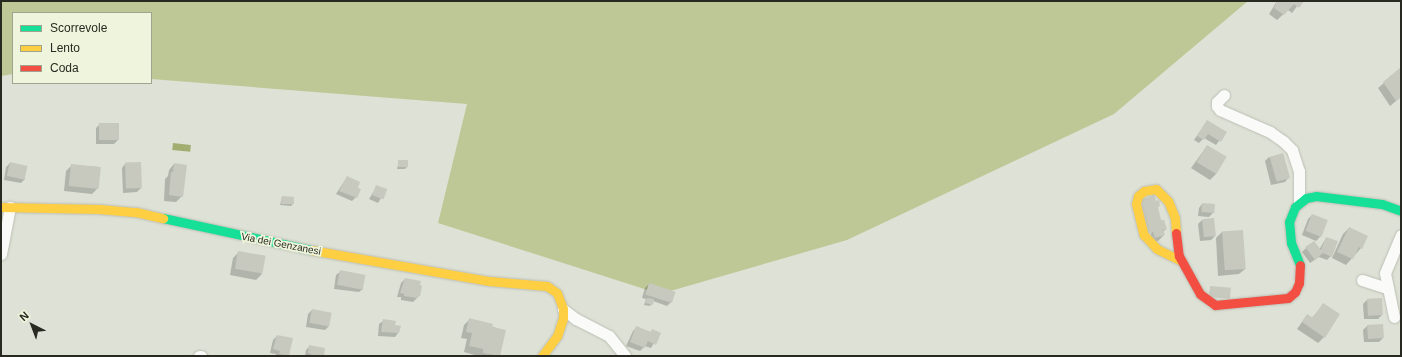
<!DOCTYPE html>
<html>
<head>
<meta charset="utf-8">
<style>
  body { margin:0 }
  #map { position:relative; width:1402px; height:357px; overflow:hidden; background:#dee1d5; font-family:Arial,sans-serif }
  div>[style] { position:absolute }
  .forest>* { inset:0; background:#bec896 }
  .water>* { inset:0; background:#a2ae71; transform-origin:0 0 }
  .shadow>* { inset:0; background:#0003 }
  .building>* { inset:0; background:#c7c9bf; transform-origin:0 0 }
  .roads { filter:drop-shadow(0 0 1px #bcbfb5) drop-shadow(0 0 1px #bcbfb5) }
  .street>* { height:11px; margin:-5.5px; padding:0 5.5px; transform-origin:5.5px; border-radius:5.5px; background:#fafaf9 }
  .fast>* { height:9px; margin:-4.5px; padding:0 4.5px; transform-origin:4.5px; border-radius:4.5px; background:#16e098 }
  .slow>* { height:9px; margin:-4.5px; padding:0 4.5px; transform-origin:4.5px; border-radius:4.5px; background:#ffcf43 }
  .jam>* { height:9px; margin:-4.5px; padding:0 4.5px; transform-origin:4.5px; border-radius:4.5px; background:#f24e42 }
  span { translate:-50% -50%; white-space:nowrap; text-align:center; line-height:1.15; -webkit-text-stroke:3.5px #eff5dc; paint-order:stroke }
  .street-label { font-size:10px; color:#282a21 }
  .frame { position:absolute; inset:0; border:2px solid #282a21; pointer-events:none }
  .legend { position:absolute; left:12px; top:12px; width:140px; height:72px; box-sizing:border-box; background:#eff5dc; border:1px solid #9fa491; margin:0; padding:5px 7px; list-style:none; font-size:12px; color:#282a21 }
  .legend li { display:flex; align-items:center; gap:8px; height:20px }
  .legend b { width:20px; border:1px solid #9fa491 }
  .north { position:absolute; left:12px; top:305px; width:40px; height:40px; -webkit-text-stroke:3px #eff5dc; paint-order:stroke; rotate:318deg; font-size:11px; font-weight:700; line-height:16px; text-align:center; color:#282a21 }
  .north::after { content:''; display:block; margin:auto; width:14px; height:18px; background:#282a21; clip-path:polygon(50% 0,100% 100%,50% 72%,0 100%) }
</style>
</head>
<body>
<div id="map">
  <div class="forest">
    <i style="clip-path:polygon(1px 1px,1248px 1px,1114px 114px,847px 240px,660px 294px,438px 223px,467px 104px,151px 79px,151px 13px,13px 13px,13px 74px,1px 76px)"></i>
  </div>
  <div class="water">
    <i style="left:173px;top:143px;width:18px;height:7px;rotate:6deg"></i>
  </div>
  <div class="shadow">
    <i style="clip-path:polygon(1277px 1px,1301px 1px,1292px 13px,1288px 10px,1277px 20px,1269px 14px)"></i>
    <i style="clip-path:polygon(1401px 69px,1401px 97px,1390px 106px,1378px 88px)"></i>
    <i style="clip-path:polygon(1207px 121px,1226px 132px,1216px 145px,1204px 138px,1199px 143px,1194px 140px)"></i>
    <i style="clip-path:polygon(100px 124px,118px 140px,114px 144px,96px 144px,96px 128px)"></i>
    <i style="clip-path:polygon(1207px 146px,1216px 174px,1210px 180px,1191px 168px)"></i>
    <i style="clip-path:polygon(1269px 157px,1288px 178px,1285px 182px,1271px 185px,1265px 161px)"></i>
    <i style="clip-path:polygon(399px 161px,407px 167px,405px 169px,397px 169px)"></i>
    <i style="clip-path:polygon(10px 163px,25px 179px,21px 183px,4px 180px,6px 167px)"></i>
    <i style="clip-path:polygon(125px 164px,141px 188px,137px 192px,123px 193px,122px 168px)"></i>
    <i style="clip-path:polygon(174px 164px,182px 196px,176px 202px,164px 201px,165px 179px,168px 176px,169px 170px)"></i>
    <i style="clip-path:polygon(72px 165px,100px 167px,98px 188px,92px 194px,64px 191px,66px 171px)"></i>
    <i style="clip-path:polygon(347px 177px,356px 197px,352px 201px,336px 194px)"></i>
    <i style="clip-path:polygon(377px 186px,386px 190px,378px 203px,369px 199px)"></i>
    <i style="clip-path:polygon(282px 197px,293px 198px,293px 204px,291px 206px,280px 205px)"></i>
    <i style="clip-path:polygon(1202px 204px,1214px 205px,1213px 213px,1209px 217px,1198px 216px,1199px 208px)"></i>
    <i style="clip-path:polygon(1157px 208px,1161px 222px,1166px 229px,1163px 232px,1164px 235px,1158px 241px,1149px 243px)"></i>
    <i style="clip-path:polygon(1312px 215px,1320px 237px,1316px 241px,1302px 235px,1308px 219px)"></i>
    <i style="clip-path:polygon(1202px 220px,1215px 236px,1211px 240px,1200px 241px,1198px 224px)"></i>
    <i style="clip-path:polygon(1349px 228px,1361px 248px,1346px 265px,1332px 258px,1343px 234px)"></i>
    <i style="clip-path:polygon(1242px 231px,1245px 269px,1239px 274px,1218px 276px,1216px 238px,1222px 232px)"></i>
    <i style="clip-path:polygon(1326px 238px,1331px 256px,1327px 260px,1319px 257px,1310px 263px,1302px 252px,1306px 248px,1319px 250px)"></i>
    <i style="clip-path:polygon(239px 252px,262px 274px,256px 280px,230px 275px,233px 258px)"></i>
    <i style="clip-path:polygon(340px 272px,363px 289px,359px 292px,334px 289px,336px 275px)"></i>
    <i style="clip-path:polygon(405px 279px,419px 296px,413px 302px,401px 300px,401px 297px,397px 297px,401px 283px)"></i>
    <i style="clip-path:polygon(649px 284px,671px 302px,667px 306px,653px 301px,650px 306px,644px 305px,646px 299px,642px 298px,645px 288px)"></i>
    <i style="clip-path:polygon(1367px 300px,1382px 315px,1378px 319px,1364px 319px,1363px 304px)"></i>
    <i style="clip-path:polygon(1323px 305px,1324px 337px,1318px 343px,1297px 329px,1307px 315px,1312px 318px)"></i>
    <i style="clip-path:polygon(312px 310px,329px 326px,325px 330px,306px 327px,308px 314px)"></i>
    <i style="clip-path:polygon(470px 319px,505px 331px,499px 356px,478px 356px,464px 352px,467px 339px,461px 338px,464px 325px)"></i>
    <i style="clip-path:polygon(383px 321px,394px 326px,398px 333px,395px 337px,378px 336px,379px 324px)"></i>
    <i style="clip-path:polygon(1367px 326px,1383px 338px,1379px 342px,1364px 342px,1363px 330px)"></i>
    <i style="clip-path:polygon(637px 327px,650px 333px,652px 330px,660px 333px,651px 348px,645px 346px,640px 351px,626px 346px,633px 331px)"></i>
    <i style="clip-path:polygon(277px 336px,288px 356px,276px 356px,276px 354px,270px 353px,273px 340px)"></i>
    <i style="clip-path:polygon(310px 346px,323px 356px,305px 356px,306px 350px)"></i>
  </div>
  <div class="building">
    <i style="clip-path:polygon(1277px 1px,1304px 1px,1299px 8px,1294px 4px,1284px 15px,1274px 8px)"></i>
    <i style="clip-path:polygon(1401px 67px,1401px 97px,1396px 101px,1383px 82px)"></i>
    <i style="clip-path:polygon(1207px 120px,1227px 132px,1221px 142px,1208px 134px,1204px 140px,1197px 136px)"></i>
    <i style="left:99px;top:123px;width:20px;height:17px"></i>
    <i style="left:1207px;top:145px;width:23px;height:20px;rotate:31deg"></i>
    <i style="left:1283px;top:153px;width:26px;height:14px;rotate:74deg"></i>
    <i style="left:398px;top:160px;width:10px;height:7px"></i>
    <i style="left:10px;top:162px;width:18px;height:14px;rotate:13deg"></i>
    <i style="left:141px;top:162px;width:26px;height:16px;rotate:88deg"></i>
    <i style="clip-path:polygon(174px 163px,187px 165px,183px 197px,169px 195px,171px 172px,173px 172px)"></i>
    <i style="left:71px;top:164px;width:30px;height:22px;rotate:6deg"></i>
    <i style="clip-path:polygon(347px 176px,360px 182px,358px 188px,361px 189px,357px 198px,339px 191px)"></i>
    <i style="left:376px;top:185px;width:12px;height:11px;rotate:20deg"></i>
    <i style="clip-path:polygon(1154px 195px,1156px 201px,1159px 200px,1160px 206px,1158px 207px,1161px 220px,1164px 220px,1167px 229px,1163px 230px,1165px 235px,1155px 238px,1153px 232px,1148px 233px,1139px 201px)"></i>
    <i style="clip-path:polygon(282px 196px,294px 197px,294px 204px,281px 204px)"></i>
    <i style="left:1202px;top:203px;width:13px;height:9px;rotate:4deg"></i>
    <i style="left:1312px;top:214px;width:17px;height:18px;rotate:21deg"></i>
    <i style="left:1214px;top:218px;width:18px;height:12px;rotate:84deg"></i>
    <i style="clip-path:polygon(1349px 227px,1368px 236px,1362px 249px,1359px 247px,1353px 259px,1337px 252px)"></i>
    <i style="left:1243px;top:230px;width:39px;height:21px;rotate:86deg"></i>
    <i style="clip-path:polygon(1326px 237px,1338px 241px,1332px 257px,1323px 253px,1315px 260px,1305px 247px,1314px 241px,1321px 250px)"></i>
    <i style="left:238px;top:251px;width:28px;height:18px;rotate:10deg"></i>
    <i style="left:340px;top:270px;width:26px;height:15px;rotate:11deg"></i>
    <i style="clip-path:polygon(405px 278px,421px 281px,420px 285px,422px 286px,420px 296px,418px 296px,417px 298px,404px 296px,404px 294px,400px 293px)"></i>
    <i style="left:649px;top:283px;width:28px;height:12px;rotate:18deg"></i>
    <i style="left:1210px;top:286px;width:21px;height:11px;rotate:5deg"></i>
    <i style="clip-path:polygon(647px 298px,654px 299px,653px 305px,645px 303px)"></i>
    <i style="left:1382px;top:298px;width:17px;height:15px;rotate:87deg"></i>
    <i style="clip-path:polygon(1323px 303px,1340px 314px,1325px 338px,1302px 322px,1307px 314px,1313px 318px)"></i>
    <i style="left:312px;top:309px;width:20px;height:14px;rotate:11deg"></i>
    <i style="clip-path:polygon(469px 318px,493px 324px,492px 327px,506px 330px,500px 356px,483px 353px,483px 349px,469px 346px,472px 333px,466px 332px)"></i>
    <i style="clip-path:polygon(383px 319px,396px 321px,395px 325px,401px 326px,399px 333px,381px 332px)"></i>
    <i style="left:1383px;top:324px;width:14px;height:16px;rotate:86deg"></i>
    <i style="clip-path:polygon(636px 326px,651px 332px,652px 329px,661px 333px,656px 345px,648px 341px,645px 348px,630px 342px)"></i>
    <i style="clip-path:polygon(277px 335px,293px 338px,289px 356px,279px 354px,280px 351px,273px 349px)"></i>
    <i style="clip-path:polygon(309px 345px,325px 348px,324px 356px,315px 356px,308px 353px)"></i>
  </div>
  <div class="roads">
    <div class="street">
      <i style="left:1224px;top:95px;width:10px;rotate:135deg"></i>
      <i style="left:1217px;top:102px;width:4px;rotate:90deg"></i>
      <i style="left:1217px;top:106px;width:5px;rotate:53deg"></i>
      <i style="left:1220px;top:110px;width:55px;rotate:23.7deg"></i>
      <i style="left:1270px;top:132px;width:16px;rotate:35deg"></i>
      <i style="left:1283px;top:141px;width:13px;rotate:45deg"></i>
      <i style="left:1292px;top:150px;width:22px;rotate:72deg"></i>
      <i style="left:1299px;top:171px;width:31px;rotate:90deg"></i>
      <i style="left:1px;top:254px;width:48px;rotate:-79.2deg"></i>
      <i style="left:1362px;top:280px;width:26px;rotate:18deg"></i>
      <i style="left:563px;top:309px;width:16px;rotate:38deg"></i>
      <i style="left:576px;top:319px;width:37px;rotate:27deg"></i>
      <i style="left:609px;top:336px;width:26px;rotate:51deg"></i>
      <i style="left:1394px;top:317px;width:45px;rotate:-101.6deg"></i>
      <i style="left:1385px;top:273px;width:41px;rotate:-67.2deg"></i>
      <i style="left:199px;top:356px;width:2px"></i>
    </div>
    <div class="fast">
      <i style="left:163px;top:218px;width:151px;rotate:12.2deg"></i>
      <i style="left:1300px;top:265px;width:24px;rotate:-112deg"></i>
      <i style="left:1291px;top:243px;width:21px;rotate:-95deg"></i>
      <i style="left:1289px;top:222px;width:16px;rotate:-68deg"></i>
      <i style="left:1295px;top:207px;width:14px;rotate:-39deg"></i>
      <i style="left:1306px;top:198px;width:10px;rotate:-11deg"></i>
      <i style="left:1316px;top:196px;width:66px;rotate:6.9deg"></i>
      <i style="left:1382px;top:204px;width:20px;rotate:20deg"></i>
    </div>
    <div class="slow">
      <i style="left:1px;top:207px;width:98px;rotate:1.2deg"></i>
      <i style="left:99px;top:209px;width:37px;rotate:5deg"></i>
      <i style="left:136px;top:212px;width:28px;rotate:13deg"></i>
      <i style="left:1176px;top:233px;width:15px;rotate:-94deg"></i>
      <i style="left:1175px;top:218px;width:18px;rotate:-112deg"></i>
      <i style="left:1168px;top:201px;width:17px;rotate:-135deg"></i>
      <i style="left:1156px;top:189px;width:12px;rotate:171deg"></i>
      <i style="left:1144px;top:191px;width:8px;rotate:140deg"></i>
      <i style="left:1138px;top:196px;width:8px;rotate:104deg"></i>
      <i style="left:1136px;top:204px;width:32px;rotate:76deg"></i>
      <i style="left:1144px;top:235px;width:19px;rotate:47deg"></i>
      <i style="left:1157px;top:249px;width:28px;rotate:26deg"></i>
      <i style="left:311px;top:250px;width:181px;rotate:9.9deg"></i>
      <i style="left:489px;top:281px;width:58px;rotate:4.9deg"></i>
      <i style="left:547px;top:286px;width:12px;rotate:35deg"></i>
      <i style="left:557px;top:293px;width:17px;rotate:69deg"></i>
      <i style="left:563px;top:309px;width:9px;rotate:90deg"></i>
      <i style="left:563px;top:318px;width:19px;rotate:108deg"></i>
      <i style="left:557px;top:336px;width:25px;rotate:127deg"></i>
    </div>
    <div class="jam">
      <i style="left:1176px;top:233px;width:23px;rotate:83deg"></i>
      <i style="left:1179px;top:256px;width:43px;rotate:61.1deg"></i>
      <i style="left:1200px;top:294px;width:19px;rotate:36deg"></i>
      <i style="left:1215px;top:305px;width:73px;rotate:-5.5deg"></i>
      <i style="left:1288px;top:298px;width:9px;rotate:-41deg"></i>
      <i style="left:1295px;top:292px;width:10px;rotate:-66deg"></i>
      <i style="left:1299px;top:283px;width:18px;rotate:-87deg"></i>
    </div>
  </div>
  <div class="street-label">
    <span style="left:281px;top:244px;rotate:11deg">Via dei Genzanesi</span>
  </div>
  <div class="frame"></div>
  <ul class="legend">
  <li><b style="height:5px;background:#16e098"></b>Scorrevole</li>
  <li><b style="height:5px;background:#ffcf43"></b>Lento</li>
  <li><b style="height:5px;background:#f24e42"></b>Coda</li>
  </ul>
  <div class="north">N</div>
</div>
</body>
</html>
